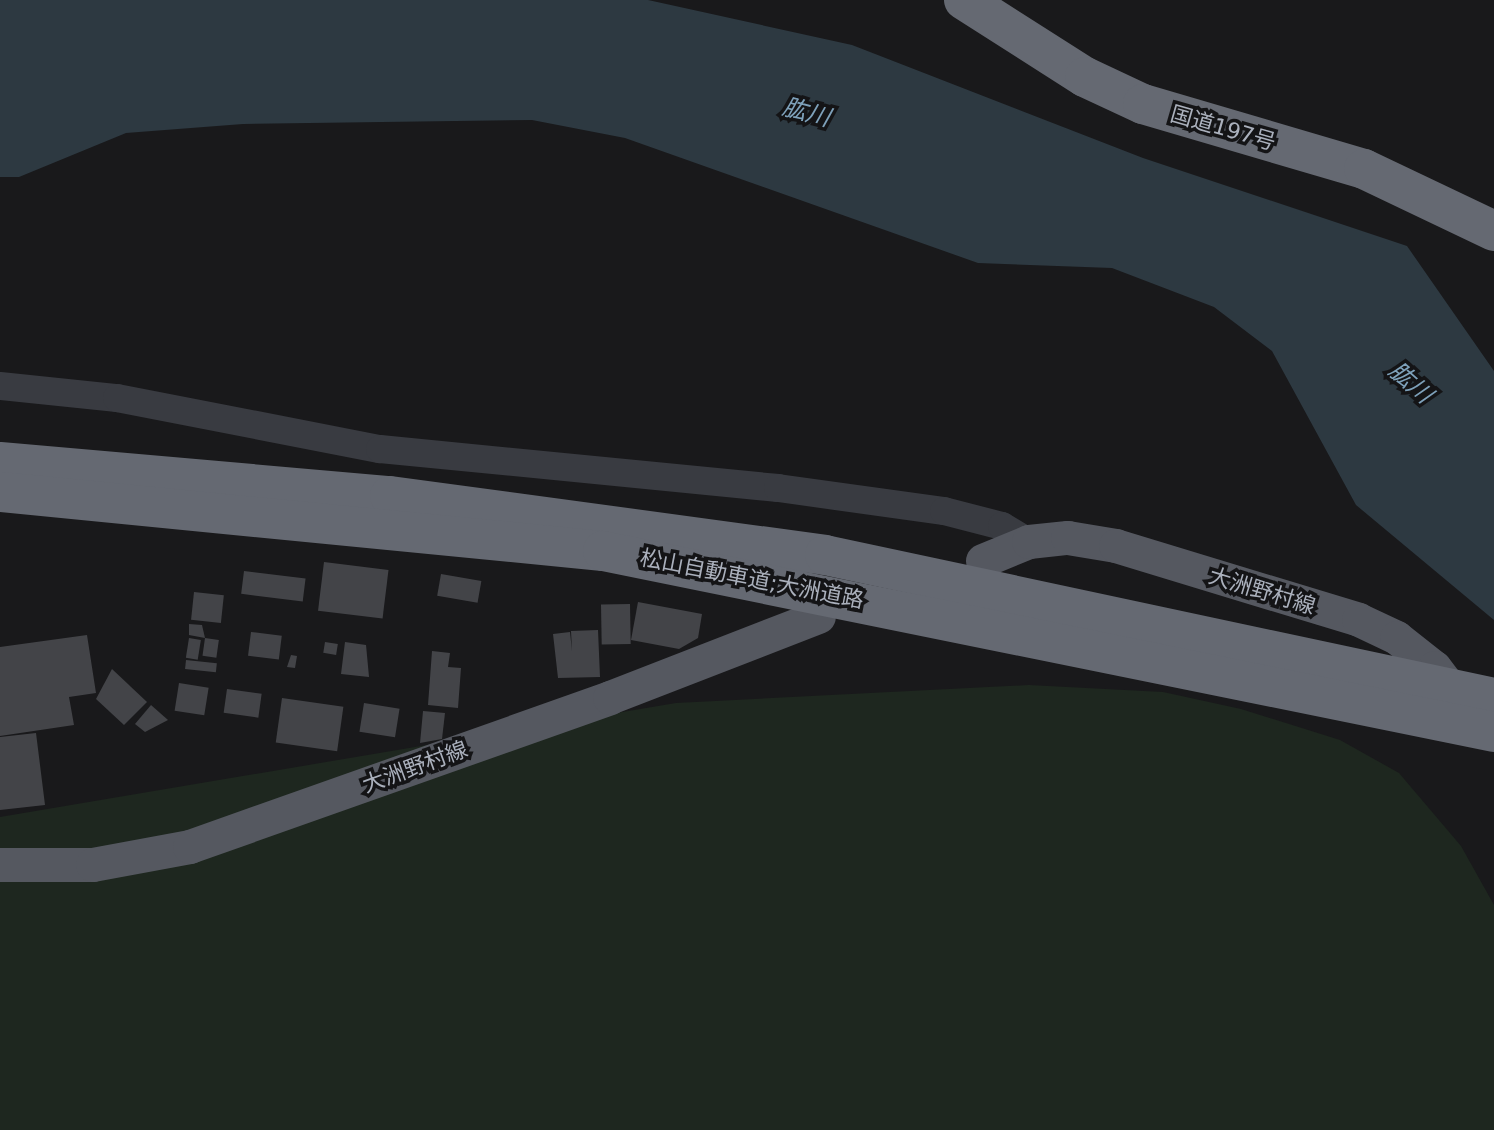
<!DOCTYPE html>
<html>
<head>
<meta charset="utf-8">
<style>
  body { margin:0 }
  #map { position:relative; width:1494px; height:1130px; overflow:hidden; background:#19191b; font-family:"DejaVu Sans","Noto Sans JP",sans-serif }
  div>[style] { position:absolute }
  .green>* { inset:0; background:#1e271f }
  .water>* { inset:0; background:#2d3941 }
  .building>* { inset:0; background:#434448; transform-origin:0 0 }
  .minor>* { height:28px; margin:-14px; padding:0 14px; transform-origin:14px; border-radius:14px; background:#393b41 }
  .major>* { height:34px; margin:-17px; padding:0 17px; transform-origin:17px; border-radius:17px; background:#555860 }
  .highway>* { height:40px; margin:-20px; padding:0 20px; transform-origin:20px; border-radius:20px; background:#656972 }
  span { translate:-50% -50%; white-space:nowrap; text-align:center; line-height:1.15; -webkit-text-stroke:7px #141416; paint-order:stroke }
  .street-label { font-size:22px; color:#aab0bc }
  .water-label { font-size:24px; color:#7ea1ba; font-style:italic }
</style>
</head>
<body>
<div id="map">
  <div class="green">
    <i style="clip-path:polygon(1029px 685px,1163px 692px,1241px 709px,1340px 740px,1399px 773px,1461px 846px,1494px 905px,1494px 1130px,0 1130px,0 817px,676px 703px)"></i>
  </div>
  <div class="water">
    <i style="clip-path:polygon(0 0,648px 0,852px 45px,1143px 158px,1407px 246px,1494px 371px,1494px 620px,1356px 505px,1272px 351px,1214px 307px,1112px 268px,978px 263px,625px 138px,532px 120px,243px 124px,126px 133px,19px 177px,0 177px)"></i>
  </div>
  <div class="building">
    <i style="left:324px;top:562px;width:65px;height:49px;rotate:7deg"></i>
    <i style="left:244px;top:571px;width:62px;height:23px;rotate:7deg"></i>
    <i style="left:441px;top:574px;width:41px;height:22px;rotate:10deg"></i>
    <i style="left:194px;top:592px;width:30px;height:28px;rotate:6deg"></i>
    <i style="clip-path:polygon(638px 602px,702px 614px,698px 638px,679px 649px,631px 640px)"></i>
    <i style="left:630px;top:604px;width:40px;height:29px;rotate:89deg"></i>
    <i style="clip-path:polygon(189px 624px,202px 625px,205px 638px,189px 635px)"></i>
    <i style="clip-path:polygon(598px 630px,600px 677px,558px 678px,553px 634px,570px 632px,572px 651px,571px 631px)"></i>
    <i style="left:251px;top:632px;width:31px;height:24px;rotate:7deg"></i>
    <i style="clip-path:polygon(87px 635px,96px 693px,69px 697px,74px 725px,0 736px,0 647px)"></i>
    <i style="left:189px;top:638px;width:12px;height:20px;rotate:9deg"></i>
    <i style="left:205px;top:638px;width:14px;height:18px;rotate:8deg"></i>
    <i style="left:325px;top:642px;width:13px;height:11px;rotate:9deg"></i>
    <i style="clip-path:polygon(345px 642px,366px 645px,369px 677px,341px 674px)"></i>
    <i style="clip-path:polygon(432px 651px,450px 653px,448px 667px,461px 668px,458px 708px,428px 705px)"></i>
    <i style="clip-path:polygon(291px 655px,297px 656px,295px 668px,287px 667px)"></i>
    <i style="left:186px;top:660px;width:31px;height:9px;rotate:6deg"></i>
    <i style="clip-path:polygon(112px 669px,147px 702px,124px 725px,96px 699px)"></i>
    <i style="left:179px;top:683px;width:30px;height:28px;rotate:9deg"></i>
    <i style="left:227px;top:689px;width:35px;height:24px;rotate:8deg"></i>
    <i style="left:282px;top:698px;width:62px;height:45px;rotate:8deg"></i>
    <i style="left:364px;top:703px;width:36px;height:29px;rotate:9deg"></i>
    <i style="clip-path:polygon(151px 705px,168px 720px,145px 732px,135px 724px)"></i>
    <i style="clip-path:polygon(423px 711px,445px 713px,442px 739px,420px 743px)"></i>
    <i style="clip-path:polygon(36px 733px,45px 805px,0 810px,0 737px)"></i>
  </div>
  <div class="minor">
    <i style="left:0;top:386px;width:118px;rotate:5.9deg"></i>
    <i style="left:117px;top:398px;width:268px;rotate:11deg"></i>
    <i style="left:380px;top:449px;width:400px;rotate:5.6deg"></i>
    <i style="left:778px;top:488px;width:168px;rotate:7.9deg"></i>
    <i style="left:944px;top:511px;width:60px;rotate:14.5deg"></i>
    <i style="left:1002px;top:526px;width:31px;rotate:31deg"></i>
  </div>
  <div class="major">
    <i style="left:983px;top:561px;width:50px;rotate:-22.4deg"></i>
    <i style="left:1029px;top:542px;width:39px;rotate:-6deg"></i>
    <i style="left:1068px;top:538px;width:49px;rotate:9.5deg"></i>
    <i style="left:1116px;top:546px;width:254px;rotate:16.9deg"></i>
    <i style="left:1359px;top:620px;width:42px;rotate:25.3deg"></i>
    <i style="left:1397px;top:638px;width:48px;rotate:38.3deg"></i>
    <i style="left:1435px;top:668px;width:38px;rotate:53deg"></i>
    <i style="left:0;top:865px;width:93px"></i>
    <i style="left:93px;top:865px;width:99px;rotate:-10.5deg"></i>
    <i style="left:190px;top:847px;width:446px;rotate:-19.5deg"></i>
    <i style="left:610px;top:698px;width:224px;rotate:-21.2deg"></i>
  </div>
  <div class="highway">
    <i style="left:964px;top:0;width:143px;rotate:32.5deg"></i>
    <i style="left:1085px;top:77px;width:64px;rotate:25deg"></i>
    <i style="left:1143px;top:104px;width:230px;rotate:16.4deg"></i>
    <i style="left:1364px;top:169px;width:144px;rotate:25.5deg"></i>
    <i style="left:0;top:462px;width:391px;rotate:5deg"></i>
    <i style="left:390px;top:496px;width:439px;rotate:7.7deg"></i>
    <i style="left:825px;top:555px;width:684px;rotate:12.07deg"></i>
    <i style="left:0;top:492px;width:606px;rotate:5.59deg"></i>
    <i style="left:603px;top:551px;width:909px;rotate:11.48deg"></i>
  </div>
  <div class="street-label">
    <span style="left:1223px;top:128px;rotate:16deg">国道197号</span>
    <span style="left:752px;top:579px;rotate:11deg">松山自動車道;大洲道路</span>
    <span style="left:1262px;top:591px;rotate:17deg">大洲野村線</span>
    <span style="left:415px;top:767px;rotate:-20deg">大洲野村線</span>
  </div>
  <div class="water-label">
    <span style="left:806px;top:113px;rotate:15deg">肱川</span>
    <span style="left:1410px;top:383px;rotate:41deg">肱川</span>
  </div>
</div>
</body>
</html>
